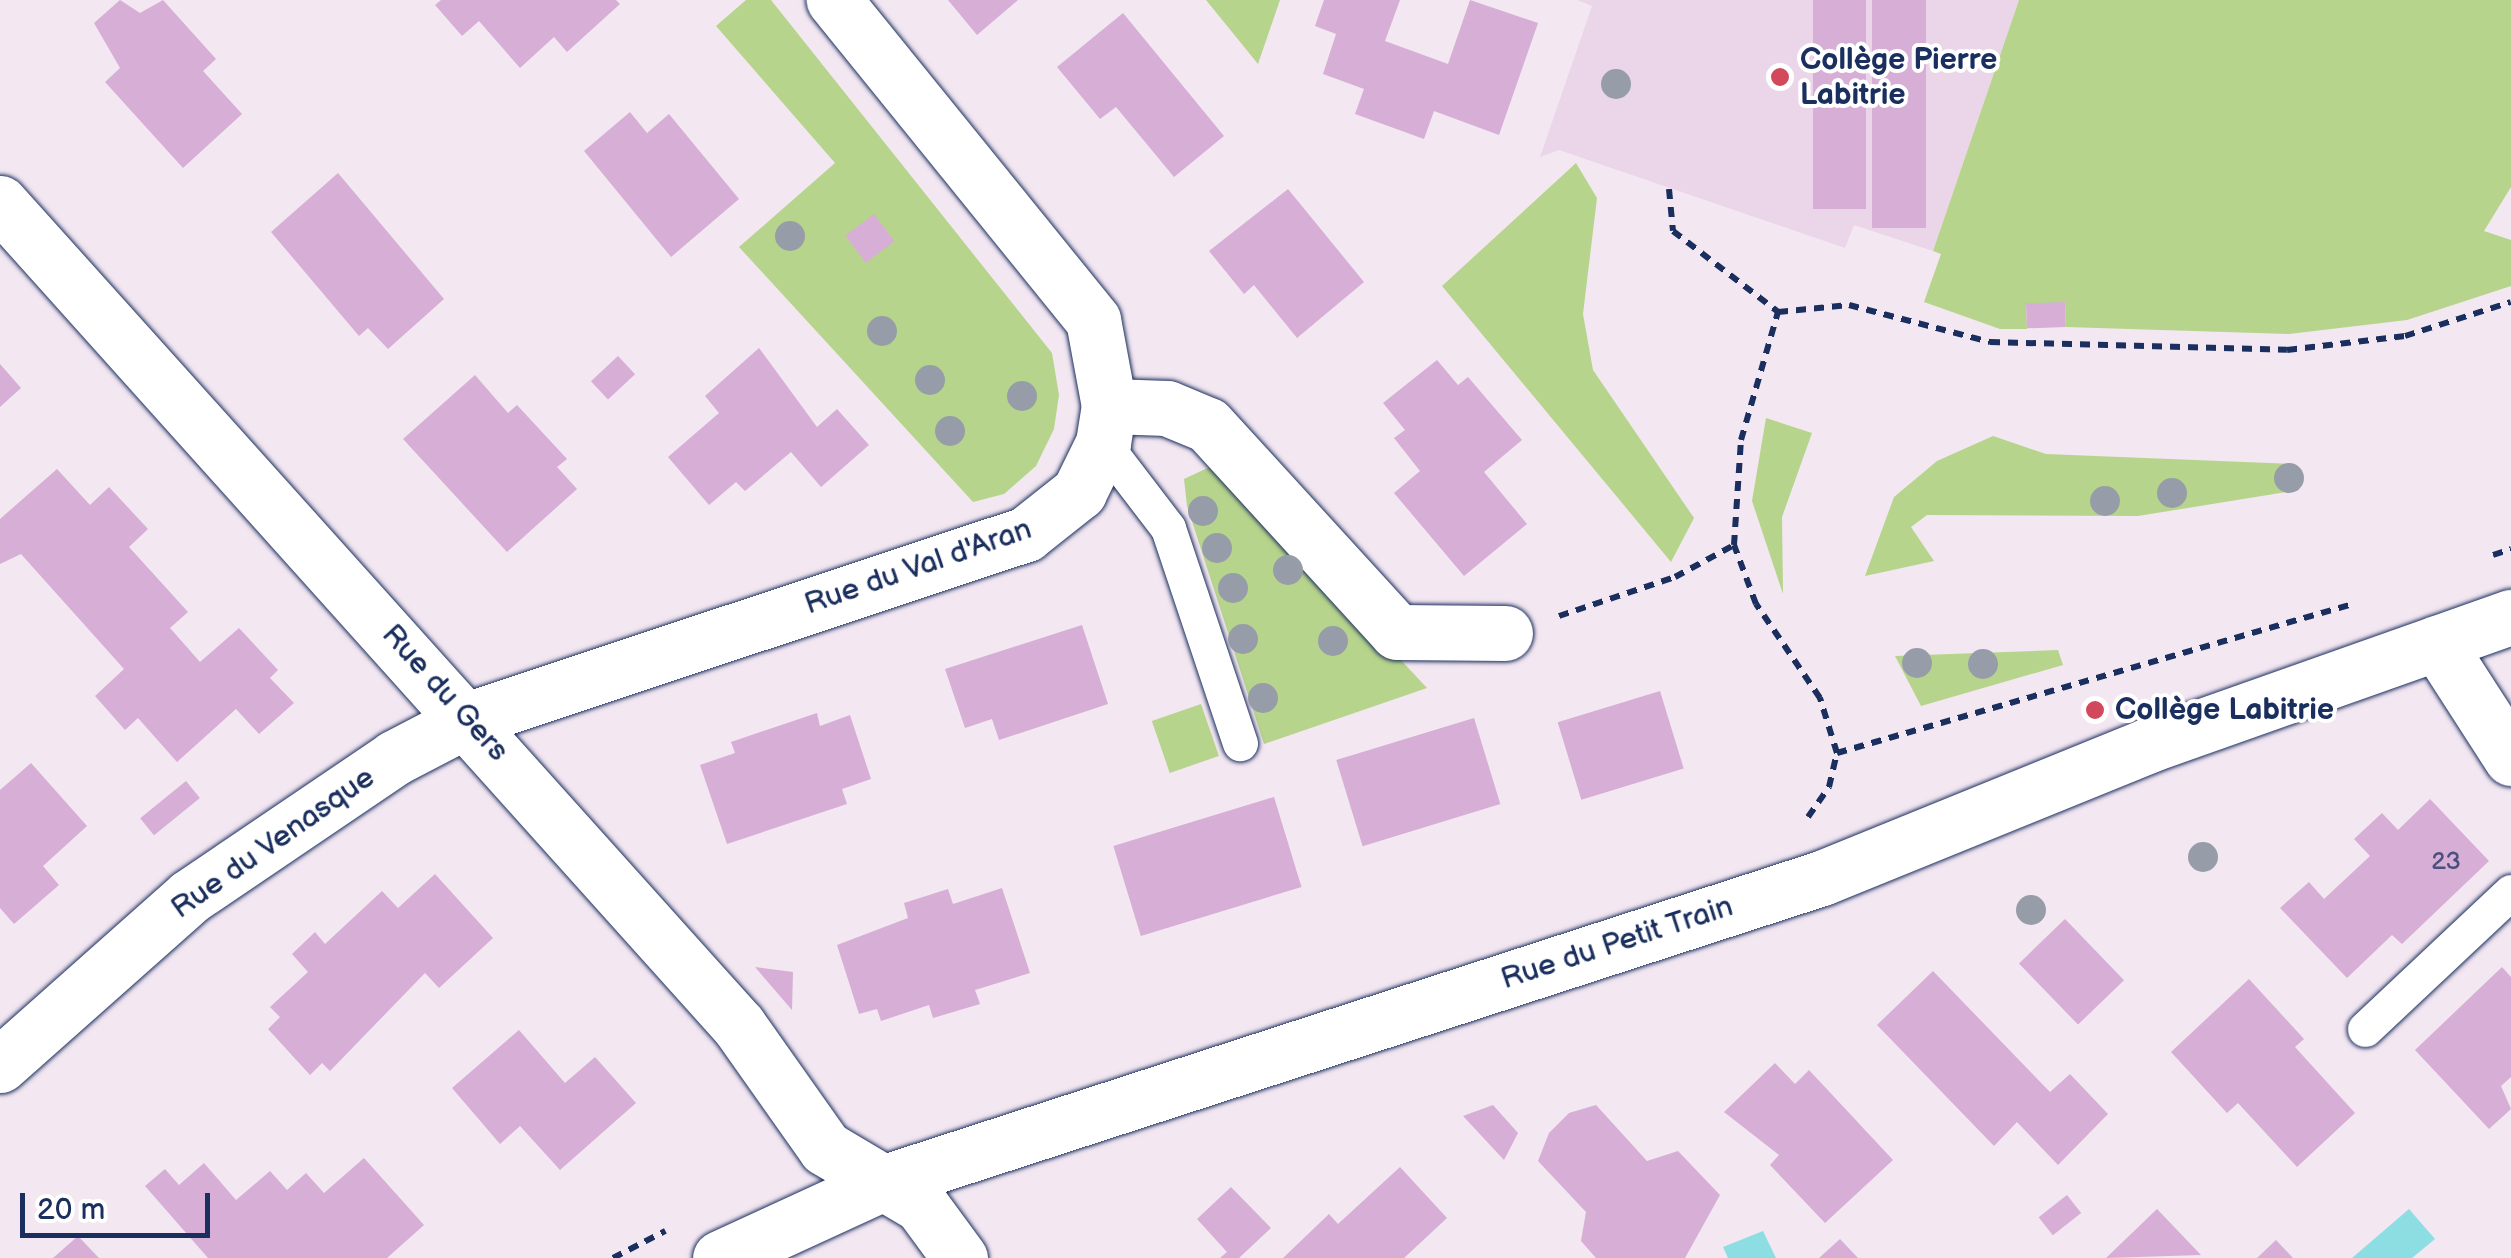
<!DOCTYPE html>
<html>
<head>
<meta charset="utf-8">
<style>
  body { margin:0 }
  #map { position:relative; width:2511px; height:1258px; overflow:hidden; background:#f3e7f2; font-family:"Balsamiq Sans",sans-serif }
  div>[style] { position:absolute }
  .built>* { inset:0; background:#ebd6e9 }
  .green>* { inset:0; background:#b7d48c; transform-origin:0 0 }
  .water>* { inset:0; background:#8cdee3 }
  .building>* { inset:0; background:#d7aed5; transform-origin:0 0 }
  .path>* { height:6px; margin-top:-3px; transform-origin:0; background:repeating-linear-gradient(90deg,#1b2f5e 0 10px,transparent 0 18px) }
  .roads { filter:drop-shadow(0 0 2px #1b2f5e) drop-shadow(0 0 2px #1b2f5e) }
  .service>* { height:35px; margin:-17.5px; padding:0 17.5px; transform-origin:17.5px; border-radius:17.5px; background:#fff }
  .minor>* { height:55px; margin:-27.5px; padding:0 27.5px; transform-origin:27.5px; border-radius:27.5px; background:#fff }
  .trees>* { width:30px; height:30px; margin:-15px; border-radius:50%; background:#969da8 }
  .dots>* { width:28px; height:28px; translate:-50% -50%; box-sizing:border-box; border:5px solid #fff; border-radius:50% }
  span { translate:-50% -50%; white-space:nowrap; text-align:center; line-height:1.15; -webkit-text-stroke:8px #fff; paint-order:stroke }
  .number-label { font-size:25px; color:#4a4f7c }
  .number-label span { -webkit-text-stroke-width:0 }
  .poi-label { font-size:30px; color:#1b2f5e; font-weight:700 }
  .left { translate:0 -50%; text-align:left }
  .street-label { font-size:30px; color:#1b2f5e }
  .scale { position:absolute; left:20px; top:1193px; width:190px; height:45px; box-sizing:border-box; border:5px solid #1b2f5e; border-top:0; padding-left:12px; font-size:30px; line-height:35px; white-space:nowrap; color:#1b2f5e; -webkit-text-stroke:8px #fff; paint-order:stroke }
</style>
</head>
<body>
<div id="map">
  <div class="built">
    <i style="clip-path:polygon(1577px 0,2019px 0,1933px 251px,1854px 225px,1845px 248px,1559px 150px,1540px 157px,1592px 6px)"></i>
  </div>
  <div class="green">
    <i style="clip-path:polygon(746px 0,771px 0,1052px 353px,1059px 395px,1054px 429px,1036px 466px,1004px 494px,973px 502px,739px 247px,835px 163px,716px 26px)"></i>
    <i style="clip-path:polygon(1206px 0,1280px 0,1258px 64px)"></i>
    <i style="clip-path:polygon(2019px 0,2511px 0,2511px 187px,2484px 231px,2511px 240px,2511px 286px,2407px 320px,2289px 334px,2066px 327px,2065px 303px,2026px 304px,2027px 329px,2000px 329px,1924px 302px,1941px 254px,1933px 251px)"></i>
    <i style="clip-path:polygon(1576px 163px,1597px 198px,1583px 314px,1593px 370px,1694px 518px,1671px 562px,1442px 286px)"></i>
    <i style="clip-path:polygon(1766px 418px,1812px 433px,1782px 517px,1783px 594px,1752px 501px)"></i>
    <i style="clip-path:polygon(1993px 436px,2046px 454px,2294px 464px,2299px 490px,2138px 516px,1927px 515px,1911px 527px,1934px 561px,1865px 576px,1894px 497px,1937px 461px)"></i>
    <i style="clip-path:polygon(1216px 464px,1246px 494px,1427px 688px,1264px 744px,1187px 506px,1184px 479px)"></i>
    <i style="clip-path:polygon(2058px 650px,2063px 665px,1921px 706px,1895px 656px)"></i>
    <i style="left:1201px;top:704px;width:55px;height:52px;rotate:71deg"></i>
  </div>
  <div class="water">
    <i style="clip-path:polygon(2409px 1209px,2435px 1239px,2412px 1258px,2352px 1258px)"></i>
    <i style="clip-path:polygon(1763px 1231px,1776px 1258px,1728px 1258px,1723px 1247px)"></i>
  </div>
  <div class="building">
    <i style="clip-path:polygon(120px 0,140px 13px,163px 0,216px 59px,203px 71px,242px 114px,183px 168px,105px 82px,120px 68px,94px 23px)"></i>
    <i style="clip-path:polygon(441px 0,616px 0,620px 4px,567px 52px,554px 37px,520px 68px,479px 21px,462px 36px,435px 5px)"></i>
    <i style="clip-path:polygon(948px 0,1018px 0,977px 35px)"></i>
    <i style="clip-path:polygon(1324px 0,1400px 0,1385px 41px,1448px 64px,1470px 0,1538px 23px,1499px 135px,1434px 111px,1424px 139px,1355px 114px,1364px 89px,1323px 74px,1336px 34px,1315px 26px)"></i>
    <i style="left:1813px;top:0;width:53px;height:209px"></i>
    <i style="left:1872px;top:0;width:54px;height:228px"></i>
    <i style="clip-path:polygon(1123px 13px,1224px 136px,1174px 177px,1116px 107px,1100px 119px,1057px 67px)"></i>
    <i style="clip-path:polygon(630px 112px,647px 133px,669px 114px,739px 199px,671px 257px,584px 151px)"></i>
    <i style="clip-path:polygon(338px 173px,444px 299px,388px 349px,368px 328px,359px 336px,271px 232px)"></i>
    <i style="clip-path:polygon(1288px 189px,1364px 282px,1297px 338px,1254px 285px,1244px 294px,1209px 251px)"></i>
    <i style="left:874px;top:214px;width:34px;height:36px;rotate:53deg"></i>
    <i style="left:2065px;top:302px;width:25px;height:39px;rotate:88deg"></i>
    <i style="clip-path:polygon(759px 348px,817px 427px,837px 409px,869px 445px,821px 487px,791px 452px,745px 491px,736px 482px,709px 505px,668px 457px,719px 413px,705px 396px)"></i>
    <i style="left:618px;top:356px;width:25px;height:37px;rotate:47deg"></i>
    <i style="clip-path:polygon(1437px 360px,1458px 385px,1468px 377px,1522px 440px,1484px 472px,1527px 524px,1464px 576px,1394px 493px,1420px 471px,1394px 438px,1405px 430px,1383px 403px)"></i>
    <i style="clip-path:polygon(0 364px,21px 388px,0 407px)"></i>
    <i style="clip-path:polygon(475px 375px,508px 413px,517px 405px,567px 459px,557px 467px,577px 489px,507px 552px,403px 439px)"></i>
    <i style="clip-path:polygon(57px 469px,90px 505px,109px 487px,148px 529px,129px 547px,188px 612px,170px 628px,200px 662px,239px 628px,278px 670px,270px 678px,294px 703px,259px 734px,236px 709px,177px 762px,138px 718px,125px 730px,95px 696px,124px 669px,21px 554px,0 564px,0 519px)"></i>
    <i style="clip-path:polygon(1082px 625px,1108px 704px,999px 740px,992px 719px,965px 728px,945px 669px)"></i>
    <i style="left:1660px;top:691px;width:81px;height:107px;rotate:73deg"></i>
    <i style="clip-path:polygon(817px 713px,820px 726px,850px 715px,871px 779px,842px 789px,847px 804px,727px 844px,700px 765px,735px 753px,731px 742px)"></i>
    <i style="left:1474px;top:718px;width:90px;height:144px;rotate:73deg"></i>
    <i style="clip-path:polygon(31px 763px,87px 826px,43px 866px,59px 885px,14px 924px,0 908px,0 790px)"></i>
    <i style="left:186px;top:781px;width:22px;height:59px;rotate:51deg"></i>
    <i style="left:1274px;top:797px;width:94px;height:168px;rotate:73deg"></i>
    <i style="clip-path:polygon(2430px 799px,2489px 861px,2402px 944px,2392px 935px,2347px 978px,2280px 908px,2309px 882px,2324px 899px,2370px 856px,2354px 839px,2382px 813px,2398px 830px)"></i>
    <i style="clip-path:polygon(435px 874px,493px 938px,439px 988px,425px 973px,330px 1071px,322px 1063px,310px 1075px,268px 1029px,280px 1017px,270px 1007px,308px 972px,292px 954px,315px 932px,325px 944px,382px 891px,398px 908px)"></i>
    <i style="clip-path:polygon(1002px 888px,1030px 973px,975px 990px,980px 1004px,933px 1018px,929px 1005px,881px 1021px,877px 1009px,859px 1014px,837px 945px,908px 918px,904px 903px,948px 889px,953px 904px)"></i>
    <i style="left:2065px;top:919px;width:85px;height:64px;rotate:46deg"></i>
    <i style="clip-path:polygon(755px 967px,793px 972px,792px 1010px)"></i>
    <i style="clip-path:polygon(2502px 967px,2511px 977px,2511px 1077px,2501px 1086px,2511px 1109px,2489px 1129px,2415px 1050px)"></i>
    <i style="clip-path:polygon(1933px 971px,2050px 1092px,2070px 1074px,2108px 1114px,2058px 1165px,2017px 1122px,1994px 1146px,1877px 1025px)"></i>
    <i style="clip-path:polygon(2249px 979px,2304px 1039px,2295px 1047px,2355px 1113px,2297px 1167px,2238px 1103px,2227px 1113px,2171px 1052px)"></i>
    <i style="clip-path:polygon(519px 1030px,565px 1083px,595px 1057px,636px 1103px,560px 1170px,520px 1126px,500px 1144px,452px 1088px)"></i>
    <i style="clip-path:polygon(1775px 1063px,1795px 1084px,1809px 1070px,1893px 1160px,1825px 1223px,1770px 1165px,1779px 1155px,1724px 1112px)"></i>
    <i style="clip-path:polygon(1493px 1105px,1518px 1133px,1504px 1160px,1463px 1116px)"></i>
    <i style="clip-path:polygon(1596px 1105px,1647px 1161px,1678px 1151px,1720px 1195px,1685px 1258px,1596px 1258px,1581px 1241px,1586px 1212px,1538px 1161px,1549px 1133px,1569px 1113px)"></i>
    <i style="clip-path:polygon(364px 1158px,424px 1225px,387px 1258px,208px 1258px,145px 1186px,165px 1169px,179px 1185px,204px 1163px,236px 1200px,270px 1171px,287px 1190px,306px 1173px,324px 1193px)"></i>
    <i style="clip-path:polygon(1400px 1167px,1447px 1218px,1404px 1258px,1283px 1258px,1329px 1214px,1338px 1224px)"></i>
    <i style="clip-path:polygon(1231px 1187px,1271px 1228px,1239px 1258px,1220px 1258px,1227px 1252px,1197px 1219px)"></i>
    <i style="left:2067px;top:1195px;width:23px;height:36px;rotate:52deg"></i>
    <i style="clip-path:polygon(2157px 1209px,2201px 1255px,2106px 1258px)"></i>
    <i style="clip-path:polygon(78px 1236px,99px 1258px,53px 1258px)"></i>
    <i style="clip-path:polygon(1840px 1239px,1858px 1258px,1819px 1258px)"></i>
    <i style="clip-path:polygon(2276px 1240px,2293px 1258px,2257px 1258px)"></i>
  </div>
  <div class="path">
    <i style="left:1669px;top:189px;width:42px;rotate:84.6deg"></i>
    <i style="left:1673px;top:231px;width:133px;rotate:37.6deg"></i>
    <i style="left:2493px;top:555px;width:19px;rotate:-18deg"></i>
    <i style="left:1559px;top:616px;width:122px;rotate:-18.6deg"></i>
    <i style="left:1675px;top:577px;width:67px;rotate:-28.5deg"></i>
    <i style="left:1837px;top:753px;width:533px;rotate:-16.12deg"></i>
    <i style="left:1808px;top:817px;width:37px;rotate:-55deg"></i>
    <i style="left:1829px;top:787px;width:35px;rotate:-77deg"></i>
    <i style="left:1837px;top:753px;width:58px;rotate:-107.2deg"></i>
    <i style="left:1820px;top:698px;width:114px;rotate:-124.2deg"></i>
    <i style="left:1756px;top:604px;width:63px;rotate:-110.4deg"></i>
    <i style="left:1734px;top:545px;width:105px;rotate:-86.2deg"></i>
    <i style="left:1741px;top:440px;width:133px;rotate:-73.9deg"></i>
    <i style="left:1778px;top:312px;width:71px;rotate:-5.6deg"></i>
    <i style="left:1849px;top:305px;width:146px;rotate:14.7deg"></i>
    <i style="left:1990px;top:342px;width:297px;rotate:1.5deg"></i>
    <i style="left:2287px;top:350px;width:119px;rotate:-6.8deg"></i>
    <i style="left:2405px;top:336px;width:111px;rotate:-17.8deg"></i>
    <i style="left:613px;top:1258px;width:59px;rotate:-27.4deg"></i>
  </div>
  <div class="roads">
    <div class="service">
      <i style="left:1103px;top:443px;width:107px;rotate:52.6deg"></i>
      <i style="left:1168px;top:528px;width:227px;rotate:71.5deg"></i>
      <i style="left:2365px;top:1029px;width:200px;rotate:-43.2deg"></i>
    </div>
    <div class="minor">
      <i style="left:0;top:203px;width:1106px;rotate:48.08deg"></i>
      <i style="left:739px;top:1026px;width:149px;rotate:54.8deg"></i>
      <i style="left:825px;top:1148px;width:112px;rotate:30.7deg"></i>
      <i style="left:921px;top:1205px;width:66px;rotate:53.7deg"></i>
      <i style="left:1109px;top:406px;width:58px;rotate:2deg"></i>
      <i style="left:1167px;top:408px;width:44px;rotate:22.5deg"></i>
      <i style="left:1208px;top:425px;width:280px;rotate:47.6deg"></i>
      <i style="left:1397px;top:632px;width:108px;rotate:0.5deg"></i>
      <i style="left:2437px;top:643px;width:137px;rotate:57.2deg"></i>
      <i style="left:0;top:1065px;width:253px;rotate:-41.6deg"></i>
      <i style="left:189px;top:897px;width:248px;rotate:-34.1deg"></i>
      <i style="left:394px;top:758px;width:85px;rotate:-27.5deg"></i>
      <i style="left:469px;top:719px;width:587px;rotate:-18.37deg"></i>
      <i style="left:1026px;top:534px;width:68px;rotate:-38.4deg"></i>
      <i style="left:1079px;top:492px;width:55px;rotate:-63.9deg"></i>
      <i style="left:1103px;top:443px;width:37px;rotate:-81deg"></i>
      <i style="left:1109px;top:406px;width:87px;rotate:-100.5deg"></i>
      <i style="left:1093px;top:320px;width:412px;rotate:-129deg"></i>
      <i style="left:720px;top:1258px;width:182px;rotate:-24.7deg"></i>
      <i style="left:885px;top:1182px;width:985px;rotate:-17.98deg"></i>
      <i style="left:1822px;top:878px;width:353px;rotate:-22.1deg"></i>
      <i style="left:2149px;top:745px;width:384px;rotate:-19.5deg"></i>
    </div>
  </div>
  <div class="trees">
    <i style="left:1616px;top:84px"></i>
    <i style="left:790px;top:236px"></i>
    <i style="left:882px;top:331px"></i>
    <i style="left:930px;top:380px"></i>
    <i style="left:1022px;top:396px"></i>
    <i style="left:950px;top:431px"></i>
    <i style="left:2289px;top:478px"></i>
    <i style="left:2172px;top:493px"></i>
    <i style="left:2105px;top:501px"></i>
    <i style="left:1203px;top:511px"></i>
    <i style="left:1217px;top:548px"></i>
    <i style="left:1288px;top:570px"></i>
    <i style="left:1233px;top:588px"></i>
    <i style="left:1243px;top:639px"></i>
    <i style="left:1333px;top:641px"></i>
    <i style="left:1917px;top:663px"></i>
    <i style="left:1983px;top:664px"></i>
    <i style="left:1263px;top:698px"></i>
    <i style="left:2203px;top:857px"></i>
    <i style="left:2031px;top:910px"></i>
  </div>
  <div class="dots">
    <i style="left:1780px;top:77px;background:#d1495b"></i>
    <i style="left:2095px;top:710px;background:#d1495b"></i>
  </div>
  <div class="number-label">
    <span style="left:2446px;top:862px">23</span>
  </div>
  <div class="poi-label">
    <span class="left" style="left:1800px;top:77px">Collège Pierre<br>Labitrie</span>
    <span class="left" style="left:2115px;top:710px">Collège Labitrie</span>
  </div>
  <div class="street-label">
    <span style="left:918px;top:567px;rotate:-19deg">Rue du Val d'Aran</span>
    <span style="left:445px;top:693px;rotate:48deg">Rue du Gers</span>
    <span style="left:273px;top:843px;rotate:-35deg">Rue du Venasque</span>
    <span style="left:1617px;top:943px;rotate:-18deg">Rue du Petit Train</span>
  </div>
  <div class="scale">20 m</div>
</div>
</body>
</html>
